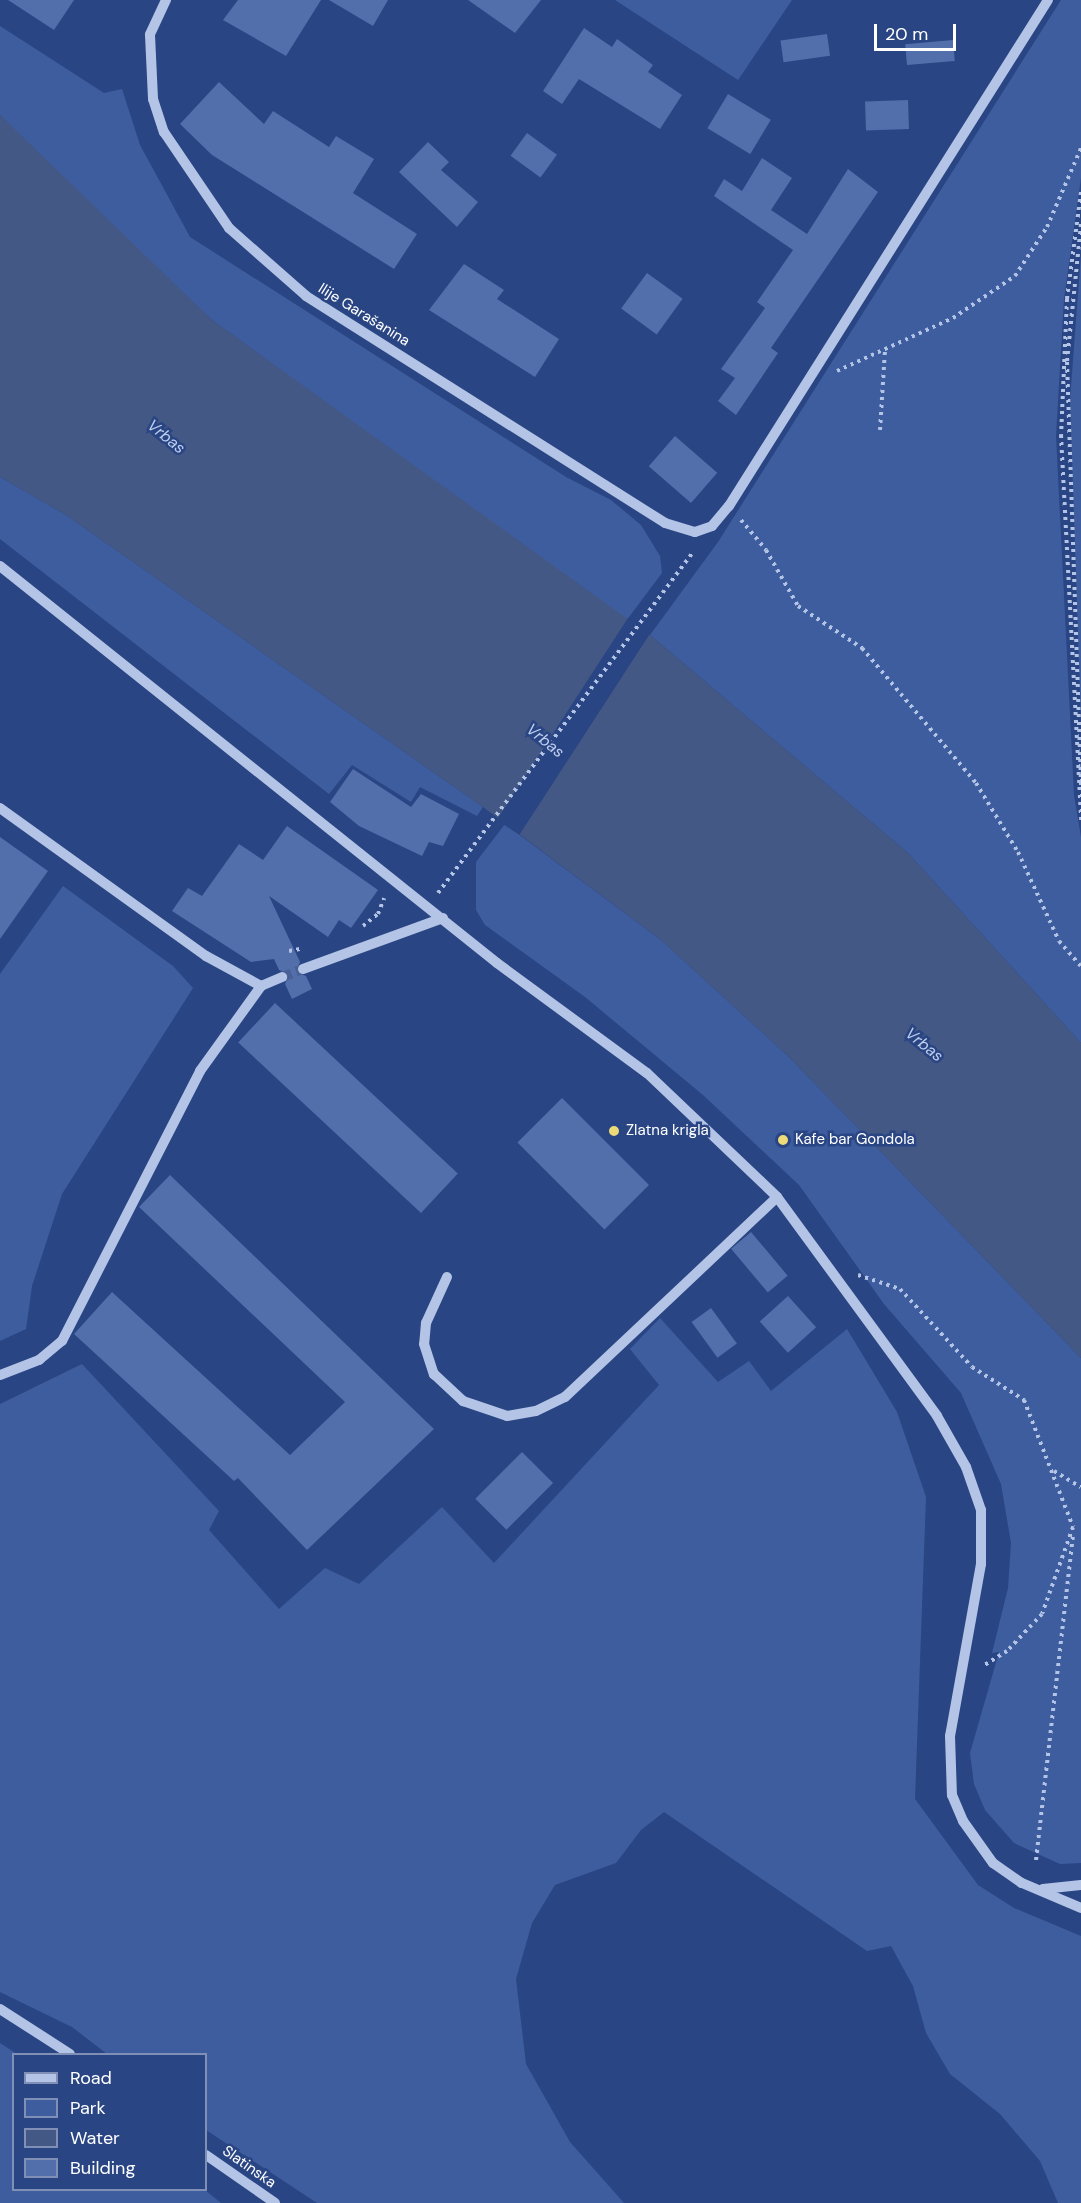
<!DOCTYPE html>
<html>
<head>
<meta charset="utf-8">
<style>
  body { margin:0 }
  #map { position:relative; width:1081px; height:2203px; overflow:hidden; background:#294583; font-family:"DM Sans",sans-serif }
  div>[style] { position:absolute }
  .green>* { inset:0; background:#3e5d9f }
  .water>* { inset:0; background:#445885 }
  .pier>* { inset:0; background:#294583; transform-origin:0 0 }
  .building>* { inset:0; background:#526eab; transform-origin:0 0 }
  .minor-tunnel>* { height:10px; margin-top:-5px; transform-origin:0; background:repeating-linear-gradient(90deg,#496196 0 10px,transparent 0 15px) }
  .path>* { height:4px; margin-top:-2px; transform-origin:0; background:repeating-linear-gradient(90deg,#b3c4e6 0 3px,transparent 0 7.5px) }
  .minor>* { height:10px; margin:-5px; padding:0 5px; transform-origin:5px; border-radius:5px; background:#b3c4e6 }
  .dots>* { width:16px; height:16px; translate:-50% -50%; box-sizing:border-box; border:3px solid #294583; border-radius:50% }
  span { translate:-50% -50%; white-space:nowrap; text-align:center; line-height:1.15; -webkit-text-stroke:5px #294583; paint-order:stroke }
  .street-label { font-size:15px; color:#fff }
  .poi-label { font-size:15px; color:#fff }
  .left { translate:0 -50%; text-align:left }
  .water-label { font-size:16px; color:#beceee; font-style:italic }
  .legend { position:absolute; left:12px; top:2053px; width:195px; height:138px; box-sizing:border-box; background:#294583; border:2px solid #7f8fb5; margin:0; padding:8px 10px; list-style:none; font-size:18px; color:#fff }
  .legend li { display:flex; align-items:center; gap:12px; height:30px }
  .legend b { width:30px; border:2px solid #7f8fb5 }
  .scale { position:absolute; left:874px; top:24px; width:82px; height:27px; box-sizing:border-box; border:3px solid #fff; border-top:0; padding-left:8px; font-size:18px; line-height:21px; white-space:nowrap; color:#fff; -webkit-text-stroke:4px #294583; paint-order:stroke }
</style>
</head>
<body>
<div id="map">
  <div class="green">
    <i style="clip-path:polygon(615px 0,792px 0,738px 80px)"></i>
    <i style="clip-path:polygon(1061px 0,1081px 0,1081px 178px,1064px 299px,1056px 436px,1074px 795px,1081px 837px,1081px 1043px,908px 853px,650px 635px,718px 542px)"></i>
    <i style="clip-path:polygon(0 26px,104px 93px,122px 89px,140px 145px,190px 237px,566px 477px,611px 500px,641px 525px,660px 556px,662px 573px,626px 621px,212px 320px,69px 187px,0 115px)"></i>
    <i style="clip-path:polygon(1081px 254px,1081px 721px,1070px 400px)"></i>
    <i style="clip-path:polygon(0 477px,66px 515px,483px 807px,477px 816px,420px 787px,411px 802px,352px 765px,329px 794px,0 539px)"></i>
    <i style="clip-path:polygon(505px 824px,661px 940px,788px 1056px,1081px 1358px,1081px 1863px,1060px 1864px,1014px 1843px,985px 1810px,974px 1784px,970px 1753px,999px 1652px,992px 1653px,1008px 1588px,1011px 1543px,1001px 1484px,961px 1393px,884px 1304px,799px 1185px,703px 1095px,585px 997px,485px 925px,476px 910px,476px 862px)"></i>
    <i style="clip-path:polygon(63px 886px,173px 966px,193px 988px,62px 1194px,32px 1286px,26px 1329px,0 1341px,0 974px)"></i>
    <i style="clip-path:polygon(660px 1318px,718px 1382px,749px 1361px,771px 1391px,847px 1329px,897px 1412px,926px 1497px,915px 1799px,978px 1885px,1014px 1908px,1081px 1936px,1081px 2203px,1058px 2203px,1040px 2161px,1000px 2114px,950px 2074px,926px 2033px,913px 1986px,891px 1946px,867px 1951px,664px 1812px,641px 1830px,616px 1863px,555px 1885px,532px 1923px,516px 1979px,526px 2064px,570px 2142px,624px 2203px,317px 2203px,206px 2130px,206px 2054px,107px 2054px,72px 2027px,0 1992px,0 1404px,82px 1364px,219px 1511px,209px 1530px,279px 1609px,325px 1568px,359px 1584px,442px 1507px,494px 1563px,659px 1385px,630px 1349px)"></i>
    <i style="clip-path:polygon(0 2043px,17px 2054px,14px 2190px,205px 2190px,221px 2203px,0 2203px)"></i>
  </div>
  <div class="water">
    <i style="clip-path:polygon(0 115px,212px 320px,650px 635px,908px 853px,1081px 1043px,1081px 1358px,788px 1056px,661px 940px,483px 807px,66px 515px,0 477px)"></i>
  </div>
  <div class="pier">
    <i style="left:628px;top:618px;width:27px;height:241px;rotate:33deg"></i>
  </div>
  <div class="building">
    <i style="clip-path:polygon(8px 0,74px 0,54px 30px)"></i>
    <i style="clip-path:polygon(238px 0,321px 0,286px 56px,223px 20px)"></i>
    <i style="clip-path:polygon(329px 0,388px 0,373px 26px)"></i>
    <i style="clip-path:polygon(468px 0,541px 0,515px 33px)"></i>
    <i style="clip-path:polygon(584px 28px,612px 47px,617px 39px,653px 65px,648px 72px,682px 95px,660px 129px,579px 79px,562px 104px,543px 91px)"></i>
    <i style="left:827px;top:34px;width:22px;height:47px;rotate:82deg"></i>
    <i style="left:953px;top:40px;width:21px;height:48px;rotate:85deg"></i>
    <i style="clip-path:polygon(219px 82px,264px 124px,273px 111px,329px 147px,336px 136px,374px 159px,353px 193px,417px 234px,394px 269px,212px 155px,180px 124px)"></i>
    <i style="left:728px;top:94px;width:50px;height:40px;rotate:31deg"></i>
    <i style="left:908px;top:100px;width:29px;height:43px;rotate:88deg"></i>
    <i style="left:527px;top:133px;width:37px;height:28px;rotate:36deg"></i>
    <i style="clip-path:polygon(428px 142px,449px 162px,441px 170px,478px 202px,457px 227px,399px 172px)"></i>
    <i style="clip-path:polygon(762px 158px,792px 178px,771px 210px,807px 234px,848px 169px,878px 192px,771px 348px,778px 353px,736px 415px,718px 401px,735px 378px,721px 369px,765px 308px,757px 302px,793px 250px,714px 196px,724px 179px,742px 191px)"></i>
    <i style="clip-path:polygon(464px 264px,504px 290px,497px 299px,559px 339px,535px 377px,429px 310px)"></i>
    <i style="left:647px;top:273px;width:44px;height:44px;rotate:36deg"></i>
    <i style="left:675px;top:436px;width:56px;height:40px;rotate:41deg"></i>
    <i style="clip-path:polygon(353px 769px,411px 807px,421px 794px,459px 814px,443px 846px,429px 842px,422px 856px,359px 826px,330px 802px)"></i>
    <i style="clip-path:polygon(287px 826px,378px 890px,351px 928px,339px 920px,328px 937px,269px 896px,300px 962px,296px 972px,306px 976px,312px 989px,292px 999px,285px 984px,289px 974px,279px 970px,274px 959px,251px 962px,172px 911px,188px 888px,202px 896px,239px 844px,263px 860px)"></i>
    <i style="clip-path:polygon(0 837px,48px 871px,0 939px)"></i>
    <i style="left:275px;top:1003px;width:250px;height:54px;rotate:43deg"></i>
    <i style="left:562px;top:1098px;width:123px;height:63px;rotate:45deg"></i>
    <i style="clip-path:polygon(170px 1175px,434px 1429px,307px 1550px,238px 1478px,234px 1481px,74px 1334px,112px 1292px,290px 1455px,345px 1402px,139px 1207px)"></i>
    <i style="left:751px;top:1232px;width:57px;height:26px;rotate:50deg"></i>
    <i style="left:788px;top:1296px;width:42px;height:38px;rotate:48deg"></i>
    <i style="left:711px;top:1308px;width:44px;height:24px;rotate:54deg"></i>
    <i style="left:522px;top:1452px;width:44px;height:66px;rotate:45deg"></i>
  </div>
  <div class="minor-tunnel">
    <i style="left:282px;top:977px;width:22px;rotate:-21deg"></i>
  </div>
  <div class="path">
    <i style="left:1081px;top:192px;width:108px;rotate:97.5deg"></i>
    <i style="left:1067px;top:299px;width:136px;rotate:92.5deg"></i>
    <i style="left:1061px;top:435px;width:388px;rotate:87deg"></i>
    <i style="left:1081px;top:224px;width:139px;rotate:95.8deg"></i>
    <i style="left:1067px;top:362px;width:426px;rotate:88.1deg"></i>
    <i style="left:837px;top:371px;width:128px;rotate:-24.6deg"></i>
    <i style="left:953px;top:318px;width:75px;rotate:-34.1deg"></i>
    <i style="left:1015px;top:276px;width:59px;rotate:-56.9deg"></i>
    <i style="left:1047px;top:227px;width:86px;rotate:-66.7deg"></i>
    <i style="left:880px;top:430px;width:80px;rotate:-86.4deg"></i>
    <i style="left:741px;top:520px;width:39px;rotate:50deg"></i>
    <i style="left:766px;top:550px;width:64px;rotate:60.3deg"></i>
    <i style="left:798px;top:606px;width:77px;rotate:33.3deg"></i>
    <i style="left:862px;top:648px;width:177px;rotate:49.8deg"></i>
    <i style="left:976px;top:783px;width:81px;rotate:58.7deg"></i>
    <i style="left:1018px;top:852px;width:98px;rotate:65.3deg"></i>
    <i style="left:1059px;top:941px;width:33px;rotate:49deg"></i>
    <i style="left:438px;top:893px;width:427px;rotate:-53.2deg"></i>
    <i style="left:363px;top:926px;width:19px;rotate:-39deg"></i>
    <i style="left:378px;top:914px;width:17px;rotate:-69deg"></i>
    <i style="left:289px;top:951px;width:11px;rotate:-10deg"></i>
    <i style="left:858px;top:1275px;width:44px;rotate:18.4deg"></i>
    <i style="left:900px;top:1289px;width:106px;rotate:47.3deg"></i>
    <i style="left:972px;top:1367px;width:62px;rotate:32.4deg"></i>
    <i style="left:1024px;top:1400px;width:136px;rotate:68.9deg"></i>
    <i style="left:1073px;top:1527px;width:92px;rotate:109.6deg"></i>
    <i style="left:1042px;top:1614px;width:51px;rotate:133.4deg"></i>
    <i style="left:1007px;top:1651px;width:26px;rotate:148deg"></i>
    <i style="left:1054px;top:1471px;width:31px;rotate:31deg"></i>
    <i style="left:1036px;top:1860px;width:329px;rotate:-83.5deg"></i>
  </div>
  <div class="minor">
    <i style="left:166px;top:0;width:38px;rotate:115deg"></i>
    <i style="left:150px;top:35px;width:64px;rotate:87.3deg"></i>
    <i style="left:153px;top:99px;width:35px;rotate:72deg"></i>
    <i style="left:164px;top:132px;width:116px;rotate:55.9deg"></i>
    <i style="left:229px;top:228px;width:103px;rotate:41.4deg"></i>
    <i style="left:306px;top:296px;width:425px;rotate:32.3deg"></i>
    <i style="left:665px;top:523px;width:31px;rotate:17deg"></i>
    <i style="left:695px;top:532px;width:18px;rotate:-19deg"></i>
    <i style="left:712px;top:526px;width:26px;rotate:-50deg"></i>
    <i style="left:729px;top:506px;width:598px;rotate:-57.77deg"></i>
    <i style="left:0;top:566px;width:636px;rotate:38.62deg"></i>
    <i style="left:497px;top:963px;width:186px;rotate:36.3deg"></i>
    <i style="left:647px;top:1073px;width:180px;rotate:43.6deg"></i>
    <i style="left:777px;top:1197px;width:271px;rotate:53.8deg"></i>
    <i style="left:937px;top:1416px;width:59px;rotate:60.4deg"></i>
    <i style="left:966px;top:1467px;width:46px;rotate:70.8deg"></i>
    <i style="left:981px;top:1510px;width:54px;rotate:90deg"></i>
    <i style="left:981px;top:1564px;width:175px;rotate:100.2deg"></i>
    <i style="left:950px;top:1736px;width:59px;rotate:88.1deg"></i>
    <i style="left:952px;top:1795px;width:28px;rotate:67deg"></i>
    <i style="left:963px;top:1821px;width:52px;rotate:54.5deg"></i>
    <i style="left:993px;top:1863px;width:35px;rotate:35deg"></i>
    <i style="left:1022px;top:1883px;width:64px;rotate:23deg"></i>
    <i style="left:0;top:808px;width:254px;rotate:35.7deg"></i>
    <i style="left:206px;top:956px;width:63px;rotate:28.6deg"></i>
    <i style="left:303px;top:969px;width:149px;rotate:-20deg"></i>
    <i style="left:447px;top:1277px;width:51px;rotate:114.5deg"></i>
    <i style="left:426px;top:1323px;width:21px;rotate:95deg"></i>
    <i style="left:424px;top:1344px;width:32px;rotate:72deg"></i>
    <i style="left:434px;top:1374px;width:40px;rotate:43deg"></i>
    <i style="left:463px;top:1401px;width:46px;rotate:18.8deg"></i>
    <i style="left:507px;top:1416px;width:29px;rotate:-10deg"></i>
    <i style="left:536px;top:1411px;width:32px;rotate:-26deg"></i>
    <i style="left:565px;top:1397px;width:291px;rotate:-43.3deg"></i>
    <i style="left:0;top:1375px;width:42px;rotate:-21deg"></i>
    <i style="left:39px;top:1360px;width:30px;rotate:-40deg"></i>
    <i style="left:62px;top:1341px;width:303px;rotate:-62.9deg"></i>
    <i style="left:200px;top:1071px;width:105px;rotate:-54.3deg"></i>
    <i style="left:261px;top:986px;width:23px;rotate:-23deg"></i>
    <i style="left:1043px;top:1889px;width:38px;rotate:-6deg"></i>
    <i style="left:0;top:2009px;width:83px;rotate:32.7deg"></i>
    <i style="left:206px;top:2155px;width:84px;rotate:34.8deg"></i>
  </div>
  <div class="dots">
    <i style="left:614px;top:1131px;background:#eddb7a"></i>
    <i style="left:783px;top:1140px;background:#eddb7a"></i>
  </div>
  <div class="street-label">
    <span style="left:364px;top:315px;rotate:32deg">Ilije Garašanina</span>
    <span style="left:249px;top:2167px;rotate:35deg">Slatinska</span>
  </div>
  <div class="poi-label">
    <span class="left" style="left:626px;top:1131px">Zlatna krigla</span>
    <span class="left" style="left:795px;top:1140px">Kafe bar Gondola</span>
  </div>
  <div class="water-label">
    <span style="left:166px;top:437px;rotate:39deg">Vrbas</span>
    <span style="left:545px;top:741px;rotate:39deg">Vrbas</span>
    <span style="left:924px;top:1045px;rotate:39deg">Vrbas</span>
  </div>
  <ul class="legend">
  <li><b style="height:8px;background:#b3c4e6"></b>Road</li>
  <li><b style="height:16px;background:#3e5d9f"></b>Park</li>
  <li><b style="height:16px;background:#445885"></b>Water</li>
  <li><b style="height:16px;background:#526eab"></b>Building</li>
  </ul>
  <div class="scale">20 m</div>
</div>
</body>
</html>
